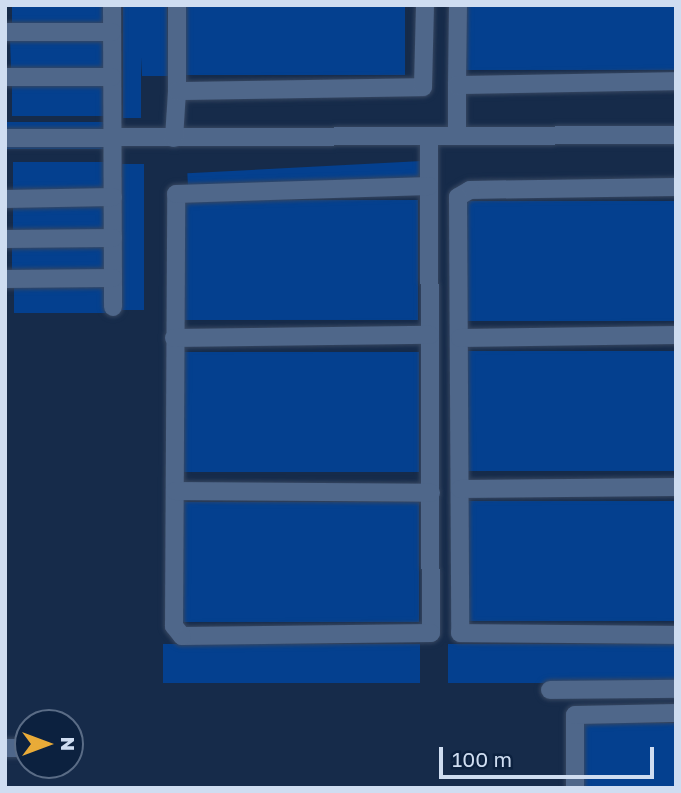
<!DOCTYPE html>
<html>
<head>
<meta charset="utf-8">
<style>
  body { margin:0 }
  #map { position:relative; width:681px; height:793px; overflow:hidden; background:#162b4a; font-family:"Golos Text",sans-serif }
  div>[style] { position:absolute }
  .building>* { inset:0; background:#04408f; transform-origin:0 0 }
  .roads { filter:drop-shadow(0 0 2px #374761) drop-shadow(0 0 2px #374761) }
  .minor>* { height:18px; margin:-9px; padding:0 9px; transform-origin:9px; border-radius:9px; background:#4f678a }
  span { translate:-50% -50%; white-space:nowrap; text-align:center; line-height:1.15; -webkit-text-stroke:5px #0c213f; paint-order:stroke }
  .frame { position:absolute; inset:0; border:7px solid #cfddf1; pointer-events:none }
  .north { position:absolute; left:14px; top:709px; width:70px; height:70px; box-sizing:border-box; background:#0c213f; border:2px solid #5a6c86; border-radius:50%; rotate:90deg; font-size:19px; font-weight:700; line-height:28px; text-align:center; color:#cfddf1 }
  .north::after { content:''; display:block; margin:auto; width:24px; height:32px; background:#e9ab38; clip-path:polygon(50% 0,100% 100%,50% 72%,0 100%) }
  .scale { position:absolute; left:439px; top:747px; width:215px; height:32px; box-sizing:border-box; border:4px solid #cfddf1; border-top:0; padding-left:9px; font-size:21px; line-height:24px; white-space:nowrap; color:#cfddf1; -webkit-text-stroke:5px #0c213f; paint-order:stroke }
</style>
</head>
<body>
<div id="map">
  <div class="building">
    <i style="left:12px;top:5px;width:93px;height:18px"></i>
    <i style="clip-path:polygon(123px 5px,167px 5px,168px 76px,142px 76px,141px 57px,141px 118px,123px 118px)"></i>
    <i style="left:180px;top:5px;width:225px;height:70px"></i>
    <i style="left:464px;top:5px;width:212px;height:65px"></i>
    <i style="left:103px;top:37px;width:32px;height:93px;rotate:88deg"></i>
    <i style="left:12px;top:84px;width:93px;height:32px"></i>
    <i style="left:5px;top:122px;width:99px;height:27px"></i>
    <i style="left:422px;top:161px;width:21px;height:235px;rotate:87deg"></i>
    <i style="left:106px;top:162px;width:33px;height:93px;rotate:90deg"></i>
    <i style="left:122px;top:164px;width:22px;height:146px"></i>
    <i style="left:418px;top:200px;width:120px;height:236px;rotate:90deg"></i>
    <i style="left:676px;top:201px;width:120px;height:211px;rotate:90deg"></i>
    <i style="left:13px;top:202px;width:93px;height:32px"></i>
    <i style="left:12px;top:242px;width:93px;height:32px"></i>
    <i style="left:107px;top:281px;width:32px;height:93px;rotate:90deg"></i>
    <i style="left:676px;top:351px;width:120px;height:211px;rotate:90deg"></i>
    <i style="left:419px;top:352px;width:120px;height:236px;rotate:90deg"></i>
    <i style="left:676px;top:501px;width:120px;height:209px;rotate:90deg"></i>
    <i style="left:419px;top:502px;width:120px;height:236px;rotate:90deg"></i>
    <i style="left:163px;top:644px;width:257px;height:39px"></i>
    <i style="left:448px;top:644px;width:228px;height:39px"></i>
    <i style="left:583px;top:723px;width:93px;height:65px"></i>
  </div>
  <div class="roads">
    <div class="minor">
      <i style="left:112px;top:5px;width:302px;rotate:89.8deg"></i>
      <i style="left:177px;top:5px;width:86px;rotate:90deg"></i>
      <i style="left:5px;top:32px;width:107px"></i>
      <i style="left:5px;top:77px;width:107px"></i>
      <i style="left:457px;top:85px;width:80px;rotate:-89.3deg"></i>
      <i style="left:457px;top:136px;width:51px;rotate:-90deg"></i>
      <i style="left:457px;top:85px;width:219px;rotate:-1deg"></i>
      <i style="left:429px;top:137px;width:496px;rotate:89.8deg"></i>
      <i style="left:431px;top:633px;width:249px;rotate:179.3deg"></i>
      <i style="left:182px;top:636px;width:13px;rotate:-129deg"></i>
      <i style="left:174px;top:626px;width:432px;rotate:-89.7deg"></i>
      <i style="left:176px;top:194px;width:253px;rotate:-1.8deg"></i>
      <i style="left:5px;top:138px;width:671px;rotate:-0.26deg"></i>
      <i style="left:174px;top:138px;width:47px;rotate:-86.3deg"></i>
      <i style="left:177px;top:91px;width:246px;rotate:-0.9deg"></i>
      <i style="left:423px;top:87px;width:82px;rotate:-88.6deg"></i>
      <i style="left:676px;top:187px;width:206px;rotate:179.2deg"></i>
      <i style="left:470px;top:190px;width:14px;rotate:150deg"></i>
      <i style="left:458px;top:197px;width:436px;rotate:89.7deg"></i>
      <i style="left:460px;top:633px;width:216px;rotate:0.5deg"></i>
      <i style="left:5px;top:199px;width:108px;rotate:-1.1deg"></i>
      <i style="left:5px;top:239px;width:108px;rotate:-0.5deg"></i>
      <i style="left:5px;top:279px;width:108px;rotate:-0.5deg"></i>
      <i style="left:174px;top:338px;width:256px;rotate:-0.7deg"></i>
      <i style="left:460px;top:338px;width:216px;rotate:-0.8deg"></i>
      <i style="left:460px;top:489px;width:216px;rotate:-0.5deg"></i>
      <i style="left:175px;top:491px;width:256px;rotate:0.4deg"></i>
      <i style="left:550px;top:690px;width:126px;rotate:-0.5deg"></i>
      <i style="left:5px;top:748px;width:23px"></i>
      <i style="left:575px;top:788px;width:73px;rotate:-90deg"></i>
      <i style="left:575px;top:715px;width:101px;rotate:-1.1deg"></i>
    </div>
  </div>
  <div class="frame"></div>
  <div class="north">N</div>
  <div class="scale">100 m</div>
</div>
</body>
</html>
